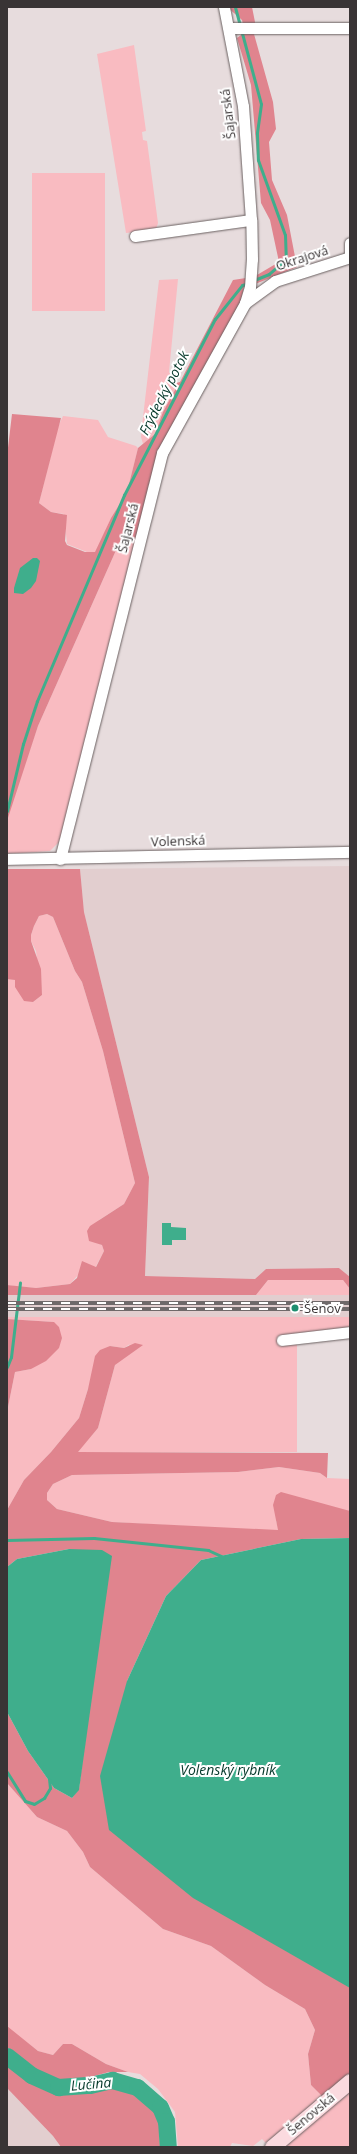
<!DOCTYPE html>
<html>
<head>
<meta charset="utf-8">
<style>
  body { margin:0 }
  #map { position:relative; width:357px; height:2154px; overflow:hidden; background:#e7dcdd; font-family:"Open Sans",sans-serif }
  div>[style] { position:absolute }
  .built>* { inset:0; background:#e2cecf; transform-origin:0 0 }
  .green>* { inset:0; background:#f9bbc1; transform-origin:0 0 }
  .forest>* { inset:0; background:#e0848e }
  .water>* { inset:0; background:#3fae8c }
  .stream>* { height:3px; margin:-1.5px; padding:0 1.5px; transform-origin:1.5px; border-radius:1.5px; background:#3fae8c }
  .river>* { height:17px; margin:-8.5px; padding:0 8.5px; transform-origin:8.5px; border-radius:8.5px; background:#3fae8c }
  .roads { filter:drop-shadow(0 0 1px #6a6161) drop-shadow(0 0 1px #6a6161) }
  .minor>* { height:11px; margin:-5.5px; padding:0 5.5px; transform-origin:5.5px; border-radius:5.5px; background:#fff }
  .secondary>* { height:15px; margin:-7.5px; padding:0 7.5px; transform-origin:7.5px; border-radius:7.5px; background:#fbdadf }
  .rail>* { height:4.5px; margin-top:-2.25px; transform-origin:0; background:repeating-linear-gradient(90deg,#fff 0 9px,#6f696a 0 18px); box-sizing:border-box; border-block:1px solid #6f696a }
  .dots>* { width:11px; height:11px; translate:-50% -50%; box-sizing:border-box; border:2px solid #fff; border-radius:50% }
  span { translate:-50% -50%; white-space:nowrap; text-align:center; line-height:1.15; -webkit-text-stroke:4px #fff; paint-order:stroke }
  .street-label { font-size:13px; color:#393435 }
  .poi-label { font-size:13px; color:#393435 }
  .left { translate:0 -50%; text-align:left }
  .water-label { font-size:14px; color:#06392b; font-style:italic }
  .frame { position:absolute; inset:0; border:8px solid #393435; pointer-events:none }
</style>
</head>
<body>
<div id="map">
  <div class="built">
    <i style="clip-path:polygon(350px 866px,350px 1277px,339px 1268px,266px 1269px,255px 1279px,145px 1276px,149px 1177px,84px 912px,80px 869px)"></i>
    <i style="left:7px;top:1295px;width:343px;height:22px"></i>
    <i style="clip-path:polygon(7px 2088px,53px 2136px,61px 2147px,7px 2147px)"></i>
  </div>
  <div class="green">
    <i style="clip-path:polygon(134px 45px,146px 131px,142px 132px,143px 140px,147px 141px,158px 223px,156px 229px,126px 233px,97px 54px)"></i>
    <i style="left:105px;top:173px;width:138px;height:73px;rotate:90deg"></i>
    <i style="clip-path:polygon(178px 279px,169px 372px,176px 383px,175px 390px,163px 412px,155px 434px,143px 444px,141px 437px,143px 417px,159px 280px)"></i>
    <i style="clip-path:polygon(63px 416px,98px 420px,108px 437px,136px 446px,138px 448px,127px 492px,111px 518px,96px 552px,92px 554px,67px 544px,64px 514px,51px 512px,39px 503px,58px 427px)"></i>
    <i style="clip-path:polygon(121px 539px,136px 541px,60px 841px,50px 851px,7px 854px,7px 821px,11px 804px,38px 726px)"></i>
    <i style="clip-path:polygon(47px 914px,53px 917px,75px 971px,82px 982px,103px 1051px,135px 1183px,124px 1204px,99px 1220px,97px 1243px,102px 1245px,104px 1251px,95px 1268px,88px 1264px,70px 1284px,36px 1288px,21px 1287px,7px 1285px,7px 979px,11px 978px,15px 980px,33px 1002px,42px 995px,36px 951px,31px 941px,31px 935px,34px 926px,39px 916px)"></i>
    <i style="clip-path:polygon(268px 1280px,343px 1280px,350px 1289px,350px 1295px,256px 1295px)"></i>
    <i style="clip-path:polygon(7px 1317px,350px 1317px,350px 1329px,297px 1343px,297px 1452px,77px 1452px,98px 1428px,115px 1365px,130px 1344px,124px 1348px,110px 1346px,88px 1389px,79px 1418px,51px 1452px,24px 1480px,7px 1510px,7px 1412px,15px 1372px,31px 1369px,54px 1322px,7px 1319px)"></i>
    <i style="clip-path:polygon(279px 1467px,320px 1473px,327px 1478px,350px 1479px,350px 1511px,276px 1521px,279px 1530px,254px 1530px,112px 1522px,57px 1509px,47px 1500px,47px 1493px,53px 1484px,72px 1475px,238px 1472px)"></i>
    <i style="clip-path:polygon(7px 1783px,37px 1817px,67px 1831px,83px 1852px,90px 1867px,163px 1929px,211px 1946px,265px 1985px,305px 2009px,315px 2030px,308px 2054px,311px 2085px,323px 2097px,266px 2143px,262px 2139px,253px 2146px,232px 2143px,230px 2147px,178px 2147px,175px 2112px,158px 2089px,140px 2074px,128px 2072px,106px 2064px,72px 2044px,63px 2044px,53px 2055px,38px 2051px,8px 2028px)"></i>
    <i style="clip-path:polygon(350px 2087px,350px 2147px,280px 2147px)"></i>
  </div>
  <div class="forest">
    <i style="clip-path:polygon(227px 7px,252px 7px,255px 22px,254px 34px,273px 102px,276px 129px,269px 142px,272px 180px,287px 215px,297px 267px,253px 285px,252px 278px,279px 262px,270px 220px,261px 203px,251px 85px,237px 38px,245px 32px,242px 20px)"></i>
    <i style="clip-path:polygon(246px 278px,241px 301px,159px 452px,136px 541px,121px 539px,38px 726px,7px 821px,7px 456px,12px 414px,61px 418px,39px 503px,51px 512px,67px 515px,65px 541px,67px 545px,85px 552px,95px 552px,111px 518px,127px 492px,138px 448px,155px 434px,163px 412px,175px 390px,176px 383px,180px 382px,233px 280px)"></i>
    <i style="clip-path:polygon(7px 869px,80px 869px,84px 912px,149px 1177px,145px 1276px,255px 1279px,266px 1269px,339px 1268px,350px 1277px,350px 1289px,343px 1280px,268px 1280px,256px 1295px,7px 1295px,7px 1285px,36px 1288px,70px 1284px,77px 1278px,82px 1261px,96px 1267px,104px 1251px,102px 1245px,89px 1241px,87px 1231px,90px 1226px,124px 1204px,135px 1183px,103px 1051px,82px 982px,75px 971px,53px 917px,47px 914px,39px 916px,34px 926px,31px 935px,31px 941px,41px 969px,42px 995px,33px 1002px,24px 1001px,15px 987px,15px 980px,7px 979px)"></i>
    <i style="clip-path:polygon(7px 1319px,54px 1322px,59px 1327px,62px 1338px,59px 1348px,46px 1361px,31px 1369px,15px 1372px,7px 1412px)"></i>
    <i style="clip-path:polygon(135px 1343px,143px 1345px,115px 1365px,98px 1428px,78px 1452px,328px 1453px,327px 1478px,320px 1473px,279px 1467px,238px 1472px,72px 1475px,53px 1484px,47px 1493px,47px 1500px,57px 1509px,112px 1522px,278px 1530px,273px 1505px,276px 1495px,281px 1492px,350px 1511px,350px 1538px,301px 1539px,201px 1560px,166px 1596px,127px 1681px,346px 1984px,350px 1988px,350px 2073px,323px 2097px,311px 2085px,308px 2054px,315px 2030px,305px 2009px,265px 1985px,211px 1946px,163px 1929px,90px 1867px,83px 1852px,67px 1831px,37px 1817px,7px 1783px,7px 1712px,28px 1751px,54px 1788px,72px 1798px,79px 1789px,86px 1731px,69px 1549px,17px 1559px,7px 1567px,7px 1510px,24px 1480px,51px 1452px,79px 1418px,88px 1389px,95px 1356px,100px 1350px,110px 1346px,124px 1348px)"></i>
    <i style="clip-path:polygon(7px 2026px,38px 2051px,53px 2055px,63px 2044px,72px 2044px,106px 2064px,128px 2072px,109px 2072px,87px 2078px,57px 2080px,37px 2071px,7px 2047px)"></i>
    <i style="clip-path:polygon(7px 2062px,21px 2076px,50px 2089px,88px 2088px,112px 2084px,135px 2092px,150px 2104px,159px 2119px,160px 2147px,61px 2147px,53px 2136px,7px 2088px)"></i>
  </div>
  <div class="water">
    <i style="clip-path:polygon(33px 558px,37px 558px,40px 561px,36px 581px,31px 588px,23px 594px,14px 593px,14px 588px,20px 568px)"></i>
    <i style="clip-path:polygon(162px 1223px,171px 1223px,171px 1227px,186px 1228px,186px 1240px,172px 1240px,172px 1245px,162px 1245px)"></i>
    <i style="clip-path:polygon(350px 1538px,350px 1988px,193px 1898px,109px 1830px,100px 1776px,127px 1681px,166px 1596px,201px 1560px,301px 1539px)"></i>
    <i style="clip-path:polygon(69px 1549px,102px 1550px,112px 1556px,79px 1790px,72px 1798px,54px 1788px,28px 1751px,7px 1712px,7px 1567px,17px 1559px)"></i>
  </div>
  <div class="stream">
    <i style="left:235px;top:7px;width:100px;rotate:75deg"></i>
    <i style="left:261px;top:104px;width:30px;rotate:98deg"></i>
    <i style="left:257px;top:134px;width:26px;rotate:88deg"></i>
    <i style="left:258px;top:160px;width:80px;rotate:70.2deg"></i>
    <i style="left:285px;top:235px;width:24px;rotate:88deg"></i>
    <i style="left:286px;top:259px;width:23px;rotate:139deg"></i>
    <i style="left:269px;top:274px;width:16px;rotate:158deg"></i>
    <i style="left:7px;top:811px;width:69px;rotate:-76.6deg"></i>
    <i style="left:23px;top:744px;width:45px;rotate:-72deg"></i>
    <i style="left:37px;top:701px;width:224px;rotate:-67.1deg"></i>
    <i style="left:124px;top:495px;width:198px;rotate:-62.7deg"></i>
    <i style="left:215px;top:319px;width:43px;rotate:-51.5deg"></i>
    <i style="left:242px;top:285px;width:7px;rotate:-16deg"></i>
    <i style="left:7px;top:1367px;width:11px;rotate:-68deg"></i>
    <i style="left:11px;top:1357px;width:75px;rotate:-83.1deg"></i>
    <i style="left:7px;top:1540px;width:87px;rotate:-1.3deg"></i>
    <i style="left:94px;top:1538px;width:115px;rotate:6deg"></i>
    <i style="left:208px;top:1550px;width:17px;rotate:25deg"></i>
    <i style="left:7px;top:1772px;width:34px;rotate:58deg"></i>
    <i style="left:25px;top:1801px;width:9px;rotate:18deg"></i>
    <i style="left:34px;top:1804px;width:12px;rotate:-31deg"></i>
    <i style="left:44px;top:1798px;width:12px;rotate:-59deg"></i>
    <i style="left:50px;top:1788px;width:9px;rotate:-96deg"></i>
  </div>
  <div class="river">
    <i style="left:7px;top:2056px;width:31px;rotate:38deg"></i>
    <i style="left:31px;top:2075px;width:30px;rotate:24deg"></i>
    <i style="left:58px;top:2087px;width:32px;rotate:-4deg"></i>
    <i style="left:90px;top:2085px;width:23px;rotate:-13deg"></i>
    <i style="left:112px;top:2080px;width:26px;rotate:16deg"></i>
    <i style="left:137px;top:2087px;width:30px;rotate:41deg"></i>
    <i style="left:160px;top:2107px;width:15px;rotate:67deg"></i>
    <i style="left:166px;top:2121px;width:26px;rotate:86deg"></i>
  </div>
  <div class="roads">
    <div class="minor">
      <i style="left:229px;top:28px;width:121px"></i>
      <i style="left:135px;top:236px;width:117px;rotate:-7.9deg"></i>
      <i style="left:350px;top:257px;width:14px;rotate:-90deg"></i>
      <i style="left:245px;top:303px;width:37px;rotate:-36deg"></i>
      <i style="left:275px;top:281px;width:79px;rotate:-17.7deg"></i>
      <i style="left:7px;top:859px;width:343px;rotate:-1.2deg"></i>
      <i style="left:60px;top:859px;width:419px;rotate:-75.9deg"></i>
      <i style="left:162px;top:453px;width:171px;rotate:-61deg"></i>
      <i style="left:245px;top:303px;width:17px;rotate:-73deg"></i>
      <i style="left:250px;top:287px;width:28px;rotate:-86deg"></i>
      <i style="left:252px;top:259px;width:39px;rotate:-91deg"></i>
      <i style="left:251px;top:220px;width:114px;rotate:-94deg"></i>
      <i style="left:243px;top:106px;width:101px;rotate:-100.9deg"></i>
      <i style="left:282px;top:1340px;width:68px;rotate:-6.7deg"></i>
    </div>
    <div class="secondary">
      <i style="left:272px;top:2147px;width:102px;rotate:-40.2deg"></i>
    </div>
  </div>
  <div class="rail">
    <i style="left:7px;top:1303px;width:343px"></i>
    <i style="left:7px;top:1309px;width:343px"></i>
  </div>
  <div class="dots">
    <i style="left:295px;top:1308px;background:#1d8e6f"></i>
  </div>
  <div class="street-label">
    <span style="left:228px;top:114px;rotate:-97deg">Šajarská</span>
    <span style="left:302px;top:258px;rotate:-18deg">Okrajová</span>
    <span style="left:128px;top:528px;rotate:-76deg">Šajarská</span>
    <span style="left:178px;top:841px;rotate:-2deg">Volenská</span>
    <span style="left:311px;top:2114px;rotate:-40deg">Šenovská</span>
  </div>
  <div class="poi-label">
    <span class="left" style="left:304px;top:1308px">Šenov</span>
  </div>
  <div class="water-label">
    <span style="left:164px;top:393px;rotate:-63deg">Frýdecký potok</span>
    <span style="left:228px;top:1770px">Volenský rybník</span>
    <span style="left:91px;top:2084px;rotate:-5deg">Lučina</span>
  </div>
  <div class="frame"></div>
</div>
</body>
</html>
